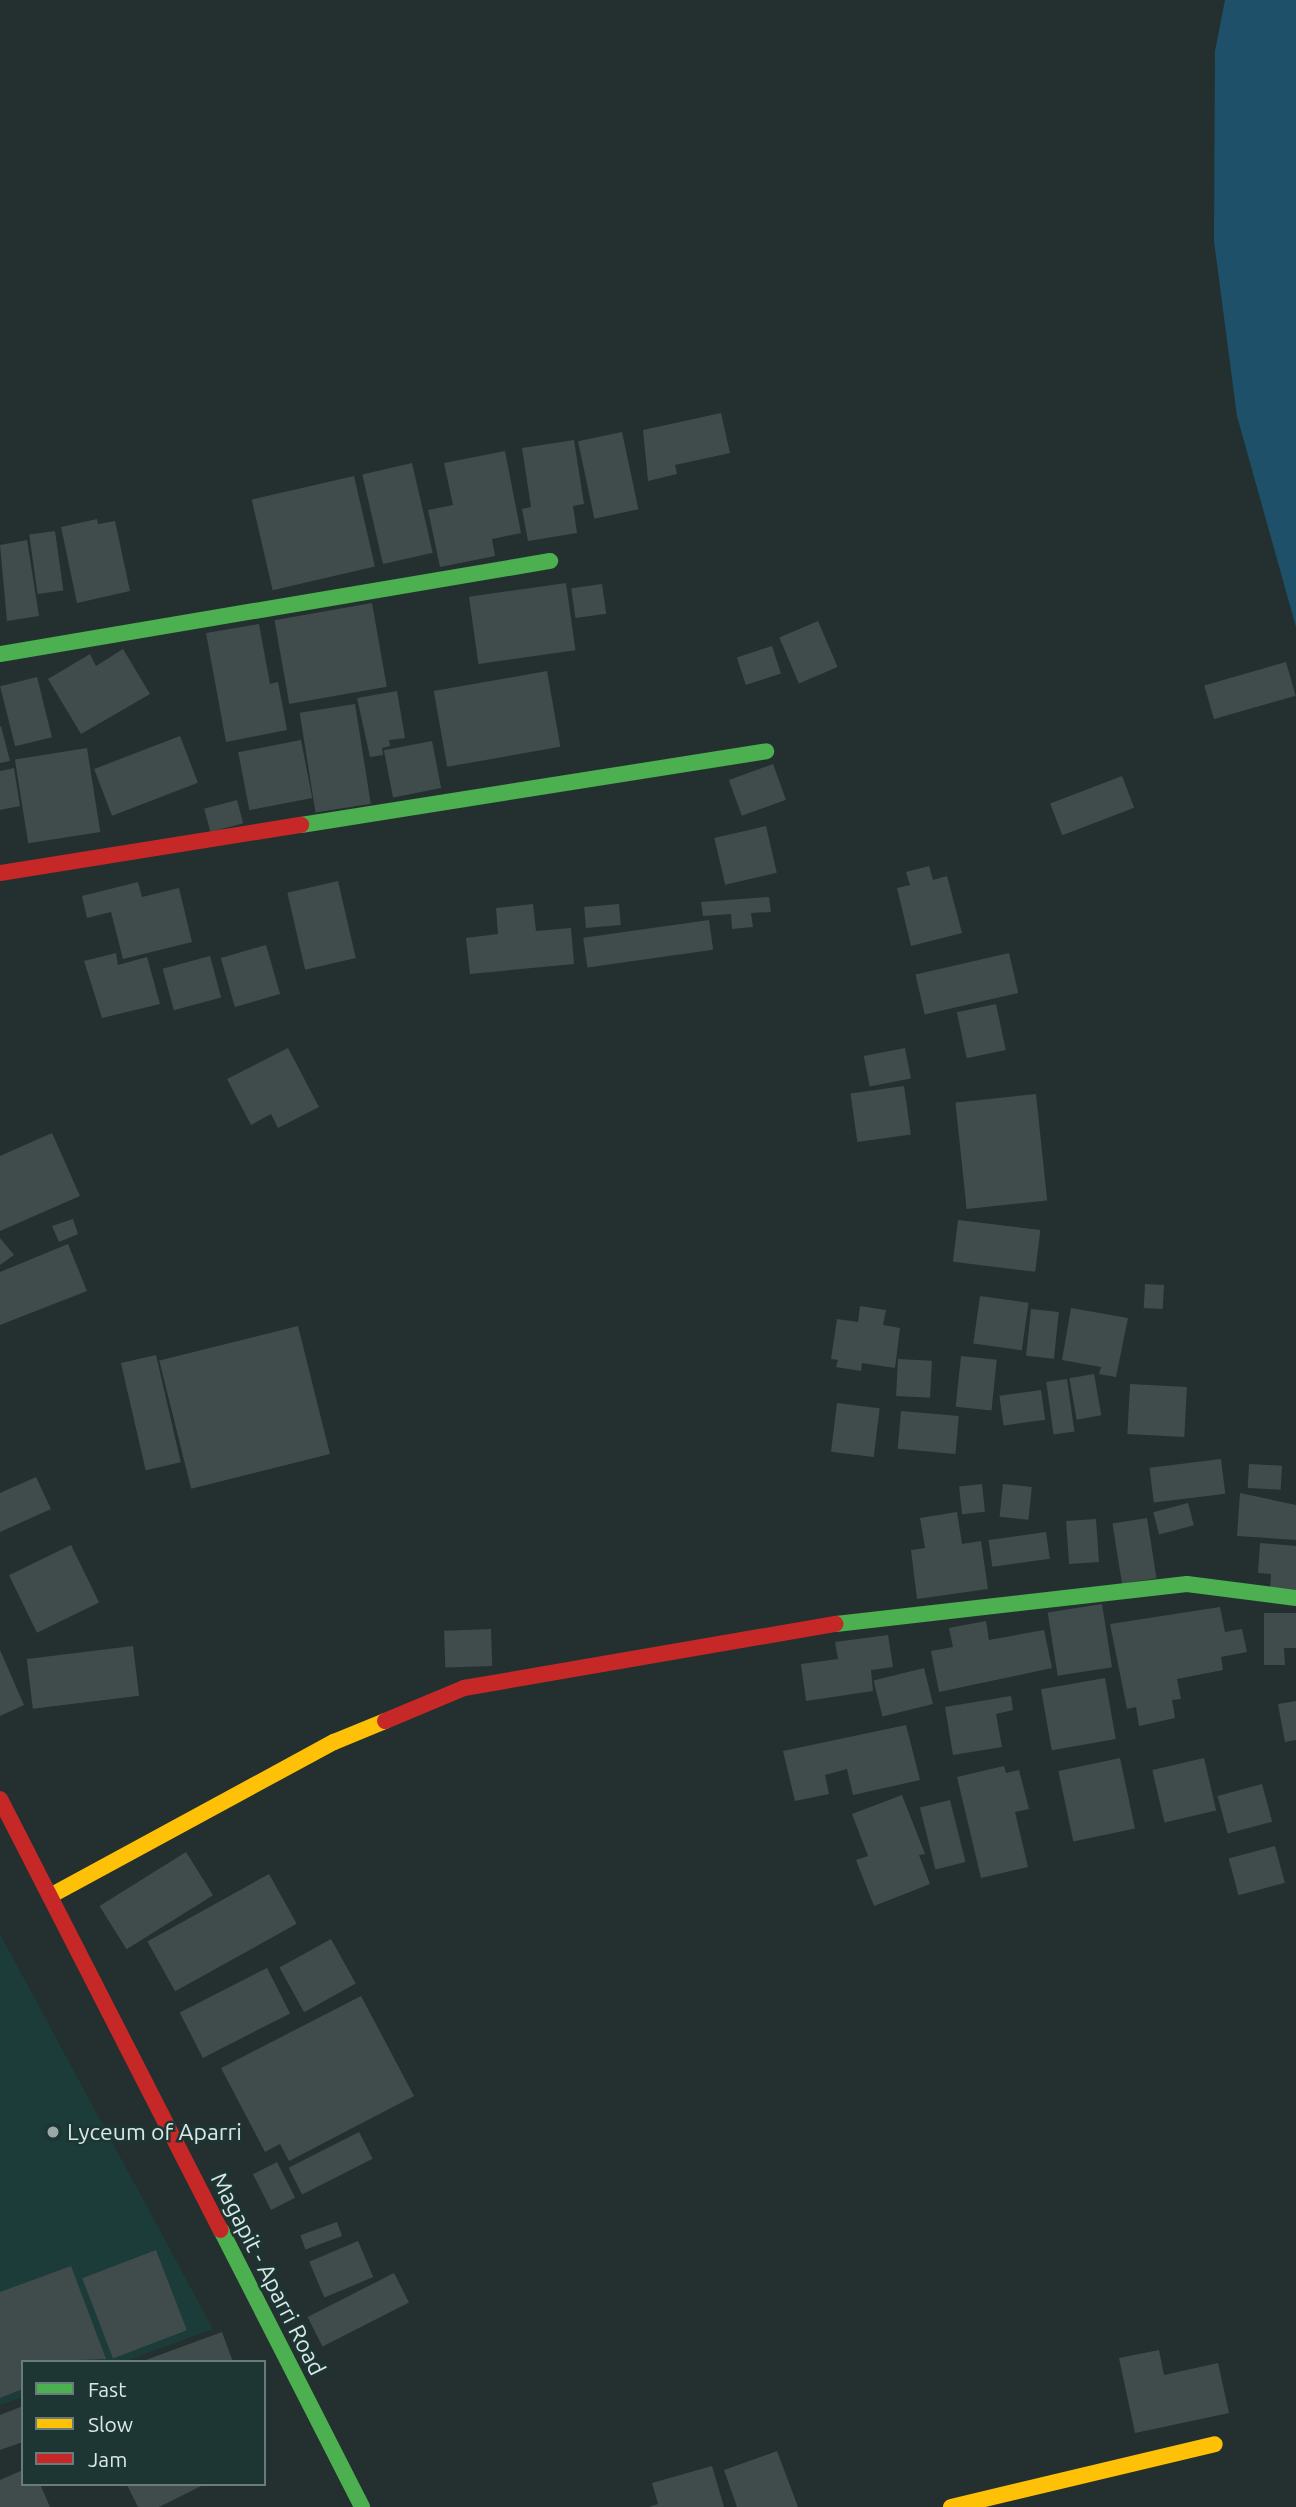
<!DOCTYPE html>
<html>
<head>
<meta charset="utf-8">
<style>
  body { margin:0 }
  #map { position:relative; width:1296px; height:2507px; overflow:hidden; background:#23302f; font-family:Ubuntu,sans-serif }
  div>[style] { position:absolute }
  .built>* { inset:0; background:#1b3c39 }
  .water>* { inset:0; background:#1e5069 }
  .building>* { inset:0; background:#404b4c; transform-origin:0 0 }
  .fast>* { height:16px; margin:-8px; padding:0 8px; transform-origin:8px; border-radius:8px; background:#4caf50 }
  .slow>* { height:16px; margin:-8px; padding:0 8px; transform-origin:8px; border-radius:8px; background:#ffc107 }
  .jam>* { height:16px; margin:-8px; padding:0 8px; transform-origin:8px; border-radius:8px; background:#c62828 }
  .dots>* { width:19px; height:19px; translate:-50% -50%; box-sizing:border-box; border:4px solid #1d3634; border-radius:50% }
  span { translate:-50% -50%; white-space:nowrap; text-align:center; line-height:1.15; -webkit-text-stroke:5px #1d3634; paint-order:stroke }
  .poi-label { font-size:23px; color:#d9e8e6 }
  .left { translate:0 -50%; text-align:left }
  .street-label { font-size:23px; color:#d9e8e6 }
  .legend { position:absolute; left:21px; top:2360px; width:245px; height:126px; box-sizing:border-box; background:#1d3634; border:2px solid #687d7b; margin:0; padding:9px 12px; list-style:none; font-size:21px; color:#d9e8e6 }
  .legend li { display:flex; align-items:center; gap:14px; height:35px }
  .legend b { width:35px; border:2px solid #687d7b }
</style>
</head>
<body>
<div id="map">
  <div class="built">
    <i style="clip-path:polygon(0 1934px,213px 2329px,123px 2362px,23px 2362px,23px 2397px,0 2405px)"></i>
  </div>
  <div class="water">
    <i style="clip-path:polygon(1225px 0,1296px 0,1296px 627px,1237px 416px,1214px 241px,1215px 51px)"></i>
  </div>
  <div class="building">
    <i style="clip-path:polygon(721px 413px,730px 453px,675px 465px,677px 474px,648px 481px,643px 430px)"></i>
    <i style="left:622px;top:432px;width:79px;height:45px;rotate:78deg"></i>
    <i style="clip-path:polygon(574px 440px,584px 504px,573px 506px,577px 533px,528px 541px,522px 509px,531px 507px,522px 448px)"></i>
    <i style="clip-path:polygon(505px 451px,521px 533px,492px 539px,495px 556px,440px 567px,428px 510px,453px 505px,444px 463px)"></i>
    <i style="left:412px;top:463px;width:92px;height:51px;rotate:77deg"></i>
    <i style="left:354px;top:476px;width:93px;height:105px;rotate:77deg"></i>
    <i style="clip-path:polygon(97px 519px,98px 524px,115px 521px,130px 591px,77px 603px,61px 527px)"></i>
    <i style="left:55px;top:531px;width:60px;height:26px;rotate:82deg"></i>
    <i style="clip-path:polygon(27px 540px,39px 616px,7px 621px,0 545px)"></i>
    <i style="left:566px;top:583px;width:68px;height:98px;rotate:82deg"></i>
    <i style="left:602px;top:584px;width:30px;height:31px;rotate:82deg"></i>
    <i style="left:372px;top:603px;width:85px;height:99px;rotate:80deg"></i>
    <i style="left:818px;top:621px;width:50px;height:42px;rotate:67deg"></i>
    <i style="clip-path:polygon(259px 624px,270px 684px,278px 682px,287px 730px,226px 742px,206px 633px)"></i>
    <i style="left:772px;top:646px;width:29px;height:37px;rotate:72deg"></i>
    <i style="clip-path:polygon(123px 649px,150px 694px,81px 734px,48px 679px,90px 654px,96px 666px)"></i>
    <i style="left:1286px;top:662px;width:35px;height:85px;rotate:74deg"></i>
    <i style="left:547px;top:671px;width:77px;height:115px;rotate:80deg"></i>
    <i style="left:37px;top:677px;width:62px;height:38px;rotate:76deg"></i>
    <i style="clip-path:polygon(397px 691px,405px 738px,389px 740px,390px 746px,382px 748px,383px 755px,370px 757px,357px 698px)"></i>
    <i style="left:355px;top:704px;width:101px;height:56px;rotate:81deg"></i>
    <i style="clip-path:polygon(1px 726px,10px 761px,0 763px,0 727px)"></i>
    <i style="left:180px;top:736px;width:50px;height:92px;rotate:69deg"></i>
    <i style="left:301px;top:740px;width:59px;height:64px;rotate:79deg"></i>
    <i style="left:432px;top:741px;width:48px;height:49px;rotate:79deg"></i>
    <i style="left:87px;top:748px;width:85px;height:73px;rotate:81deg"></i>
    <i style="left:773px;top:764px;width:38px;height:47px;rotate:70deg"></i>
    <i style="clip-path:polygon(14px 768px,20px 806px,0 810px,0 771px)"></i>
    <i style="left:1122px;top:776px;width:34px;height:77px;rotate:69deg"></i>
    <i style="left:237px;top:800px;width:24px;height:34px;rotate:75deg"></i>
    <i style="left:766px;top:826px;width:48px;height:53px;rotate:77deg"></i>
    <i style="clip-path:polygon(929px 866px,933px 880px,947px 876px,962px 933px,911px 946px,897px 888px,910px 885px,906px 872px)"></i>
    <i style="left:338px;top:881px;width:79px;height:52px;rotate:77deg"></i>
    <i style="clip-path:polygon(138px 882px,142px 897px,179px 888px,192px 942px,123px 959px,111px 912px,87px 918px,82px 896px)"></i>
    <i style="clip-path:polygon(769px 897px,771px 912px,751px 913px,753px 927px,732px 929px,731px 914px,703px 916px,701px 902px)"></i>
    <i style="clip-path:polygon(533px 904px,536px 931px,571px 928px,574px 964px,470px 974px,466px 938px,498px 934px,496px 908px)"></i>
    <i style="left:619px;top:904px;width:21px;height:35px;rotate:85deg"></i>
    <i style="left:709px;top:920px;width:30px;height:127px;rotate:82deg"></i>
    <i style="left:266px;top:945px;width:51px;height:47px;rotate:74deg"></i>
    <i style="clip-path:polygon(116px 953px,118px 965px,147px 957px,160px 1004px,102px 1018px,84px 961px)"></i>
    <i style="left:1009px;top:953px;width:41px;height:96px;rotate:77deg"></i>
    <i style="left:210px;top:956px;width:43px;height:49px;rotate:75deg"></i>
    <i style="left:996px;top:1004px;width:47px;height:40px;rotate:78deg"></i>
    <i style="clip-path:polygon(288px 1048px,319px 1107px,278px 1128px,271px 1114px,251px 1125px,227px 1079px)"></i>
    <i style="left:905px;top:1048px;width:31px;height:42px;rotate:79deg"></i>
    <i style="left:904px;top:1086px;width:49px;height:54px;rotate:82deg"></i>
    <i style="left:1036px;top:1094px;width:107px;height:81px;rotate:84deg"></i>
    <i style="clip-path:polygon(52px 1133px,80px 1196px,0 1231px,0 1156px)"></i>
    <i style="clip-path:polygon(73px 1219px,78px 1234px,59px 1242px,52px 1226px)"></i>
    <i style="left:958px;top:1220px;width:83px;height:42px;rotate:7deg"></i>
    <i style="clip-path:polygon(0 1238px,14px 1255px,0 1265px)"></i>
    <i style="clip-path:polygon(68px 1244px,87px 1291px,0 1325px,0 1272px)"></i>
    <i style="left:1145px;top:1284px;width:19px;height:24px;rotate:3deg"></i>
    <i style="left:980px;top:1296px;width:49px;height:48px;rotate:8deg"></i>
    <i style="clip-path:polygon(860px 1306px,886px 1310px,883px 1325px,900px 1328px,895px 1368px,862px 1363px,861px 1371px,836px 1367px,838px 1360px,831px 1359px,837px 1319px,858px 1322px)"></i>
    <i style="clip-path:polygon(1071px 1308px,1128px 1318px,1116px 1377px,1099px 1374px,1101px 1367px,1062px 1360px)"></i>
    <i style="left:1031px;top:1309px;width:28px;height:47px;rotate:6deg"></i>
    <i style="left:298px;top:1326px;width:132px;height:143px;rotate:76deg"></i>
    <i style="left:156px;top:1355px;width:110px;height:36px;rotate:77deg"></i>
    <i style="left:961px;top:1356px;width:36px;height:51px;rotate:6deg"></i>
    <i style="left:898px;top:1359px;width:34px;height:37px;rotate:3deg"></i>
    <i style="left:1094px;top:1374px;width:42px;height:25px;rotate:80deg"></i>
    <i style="left:1067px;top:1379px;width:53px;height:21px;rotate:82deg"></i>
    <i style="left:1130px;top:1384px;width:57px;height:50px;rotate:3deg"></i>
    <i style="left:1041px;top:1390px;width:30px;height:42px;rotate:82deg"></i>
    <i style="left:837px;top:1403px;width:43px;height:49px;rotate:7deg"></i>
    <i style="left:901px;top:1411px;width:58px;height:38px;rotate:5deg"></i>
    <i style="left:1221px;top:1459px;width:35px;height:72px;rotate:83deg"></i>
    <i style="left:1249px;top:1464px;width:33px;height:24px;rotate:3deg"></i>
    <i style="clip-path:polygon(36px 1477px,51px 1509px,0 1532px,0 1493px)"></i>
    <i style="left:982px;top:1484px;width:28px;height:23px;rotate:84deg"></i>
    <i style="left:1003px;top:1484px;width:29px;height:33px;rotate:6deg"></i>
    <i style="clip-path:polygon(1240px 1493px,1296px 1505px,1296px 1540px,1237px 1536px)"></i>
    <i style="left:1188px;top:1503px;width:23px;height:36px;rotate:75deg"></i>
    <i style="clip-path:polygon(957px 1512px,962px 1544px,981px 1541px,988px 1589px,917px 1599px,911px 1550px,925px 1548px,920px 1518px)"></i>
    <i style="left:1147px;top:1518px;width:61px;height:35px;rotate:81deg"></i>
    <i style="left:1096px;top:1519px;width:43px;height:30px;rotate:86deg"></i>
    <i style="left:1046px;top:1532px;width:27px;height:58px;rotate:82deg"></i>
    <i style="clip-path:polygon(1260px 1543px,1296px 1546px,1296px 1592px,1270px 1590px,1271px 1574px,1258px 1573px)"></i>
    <i style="left:71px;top:1545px;width:64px;height:69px;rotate:64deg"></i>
    <i style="left:1102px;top:1604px;width:64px;height:55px;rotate:81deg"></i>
    <i style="clip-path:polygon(1220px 1607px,1225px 1632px,1242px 1629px,1247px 1652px,1221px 1657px,1223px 1670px,1177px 1679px,1181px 1699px,1172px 1700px,1175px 1718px,1139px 1726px,1136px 1707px,1127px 1709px,1110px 1624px)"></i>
    <i style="clip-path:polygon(1264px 1613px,1296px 1613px,1296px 1648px,1284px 1648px,1285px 1665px,1264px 1665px)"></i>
    <i style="clip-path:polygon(986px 1621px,989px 1640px,1044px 1630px,1052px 1668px,939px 1692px,931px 1651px,953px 1647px,949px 1628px)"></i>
    <i style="left:491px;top:1629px;width:37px;height:47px;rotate:88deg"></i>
    <i style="clip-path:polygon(888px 1635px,893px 1667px,871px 1670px,873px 1691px,806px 1701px,801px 1664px,838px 1659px,835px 1642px)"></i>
    <i style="left:133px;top:1646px;width:50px;height:107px;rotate:83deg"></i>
    <i style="clip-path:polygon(0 1650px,24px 1705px,0 1716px)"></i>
    <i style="left:924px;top:1668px;width:37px;height:52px;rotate:76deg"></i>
    <i style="left:1105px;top:1678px;width:62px;height:65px;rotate:80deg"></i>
    <i style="clip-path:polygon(1011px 1696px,1013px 1710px,996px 1714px,1002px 1747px,953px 1755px,945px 1707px)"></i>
    <i style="clip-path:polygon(1296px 1701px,1296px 1740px,1285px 1742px,1278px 1704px)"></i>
    <i style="clip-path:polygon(906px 1725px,920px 1780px,853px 1795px,847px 1769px,825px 1775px,829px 1794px,795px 1801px,783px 1751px)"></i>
    <i style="left:1120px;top:1758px;width:72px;height:63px;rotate:78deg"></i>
    <i style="left:1204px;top:1758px;width:54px;height:53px;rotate:77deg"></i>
    <i style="clip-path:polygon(1004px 1766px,1006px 1773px,1019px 1770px,1029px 1809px,1015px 1812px,1028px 1867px,981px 1878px,957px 1777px)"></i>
    <i style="left:1262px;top:1784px;width:39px;height:46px;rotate:75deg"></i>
    <i style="clip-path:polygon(902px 1795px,925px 1854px,919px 1855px,930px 1884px,874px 1906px,856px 1860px,868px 1856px,852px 1814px)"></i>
    <i style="left:950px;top:1800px;width:64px;height:31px;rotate:76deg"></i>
    <i style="left:1275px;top:1846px;width:38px;height:48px;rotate:75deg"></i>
    <i style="left:186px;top:1852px;width:51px;height:102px;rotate:58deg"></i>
    <i style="left:269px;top:1874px;width:57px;height:139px;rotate:61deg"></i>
    <i style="left:331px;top:1939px;width:51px;height:59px;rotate:61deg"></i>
    <i style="left:267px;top:1968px;width:51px;height:98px;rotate:63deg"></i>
    <i style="clip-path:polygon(361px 1996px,414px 2096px,289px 2161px,280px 2144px,265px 2152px,221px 2068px)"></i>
    <i style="left:359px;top:2132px;width:30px;height:79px;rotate:63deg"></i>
    <i style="left:277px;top:2162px;width:40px;height:27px;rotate:63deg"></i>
    <i style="left:337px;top:2222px;width:15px;height:39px;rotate:70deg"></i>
    <i style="left:358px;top:2241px;width:39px;height:53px;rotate:67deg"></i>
    <i style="left:156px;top:2250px;width:86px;height:79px;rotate:69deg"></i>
    <i style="clip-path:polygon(71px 2266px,106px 2359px,23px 2362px,23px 2389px,0 2398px,0 2292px)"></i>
    <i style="left:394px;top:2273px;width:33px;height:97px;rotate:63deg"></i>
    <i style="clip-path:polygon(222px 2332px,233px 2362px,143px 2362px,143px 2361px)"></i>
    <i style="clip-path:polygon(1159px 2350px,1164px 2375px,1218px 2363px,1229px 2413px,1135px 2433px,1119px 2358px)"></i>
    <i style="clip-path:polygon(23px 2406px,23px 2442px,0 2450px,0 2415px)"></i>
    <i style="clip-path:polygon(777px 2451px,798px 2507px,737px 2507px,724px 2470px)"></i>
    <i style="clip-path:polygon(712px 2466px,724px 2507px,649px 2507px,658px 2504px,652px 2483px)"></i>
    <i style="clip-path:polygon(23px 2470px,23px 2484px,40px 2484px,50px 2507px,0 2507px,0 2480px)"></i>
    <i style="clip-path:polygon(205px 2484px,159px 2507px,138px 2507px,127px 2485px)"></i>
  </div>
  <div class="fast">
    <i style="left:0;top:654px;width:558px;rotate:-9.6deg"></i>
    <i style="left:301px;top:825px;width:471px;rotate:-9deg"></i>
    <i style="left:836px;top:1624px;width:353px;rotate:-6.5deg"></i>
    <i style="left:1187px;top:1584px;width:110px;rotate:7.3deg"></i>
    <i style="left:221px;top:2230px;width:311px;rotate:63deg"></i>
  </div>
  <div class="slow">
    <i style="left:50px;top:1896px;width:323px;rotate:-28.5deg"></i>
    <i style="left:334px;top:1742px;width:55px;rotate:-22.4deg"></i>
    <i style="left:951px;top:2507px;width:271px;rotate:-13.4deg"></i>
  </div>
  <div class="jam">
    <i style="left:0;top:873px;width:305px;rotate:-9.1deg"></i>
    <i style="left:385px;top:1721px;width:86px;rotate:-22.7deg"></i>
    <i style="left:464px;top:1688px;width:377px;rotate:-9.8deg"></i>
    <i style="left:0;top:1799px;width:484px;rotate:62.9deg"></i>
  </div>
  <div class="dots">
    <i style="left:53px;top:2132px;background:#99a8a6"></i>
  </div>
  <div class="poi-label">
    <span class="left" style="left:67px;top:2132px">Lyceum of Aparri</span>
  </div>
  <div class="street-label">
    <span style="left:268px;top:2274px;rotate:63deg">Magapit - Aparri Road</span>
  </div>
  <ul class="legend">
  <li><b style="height:9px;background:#4caf50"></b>Fast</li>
  <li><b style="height:9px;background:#ffc107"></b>Slow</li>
  <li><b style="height:9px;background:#c62828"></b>Jam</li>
  </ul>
</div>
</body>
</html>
